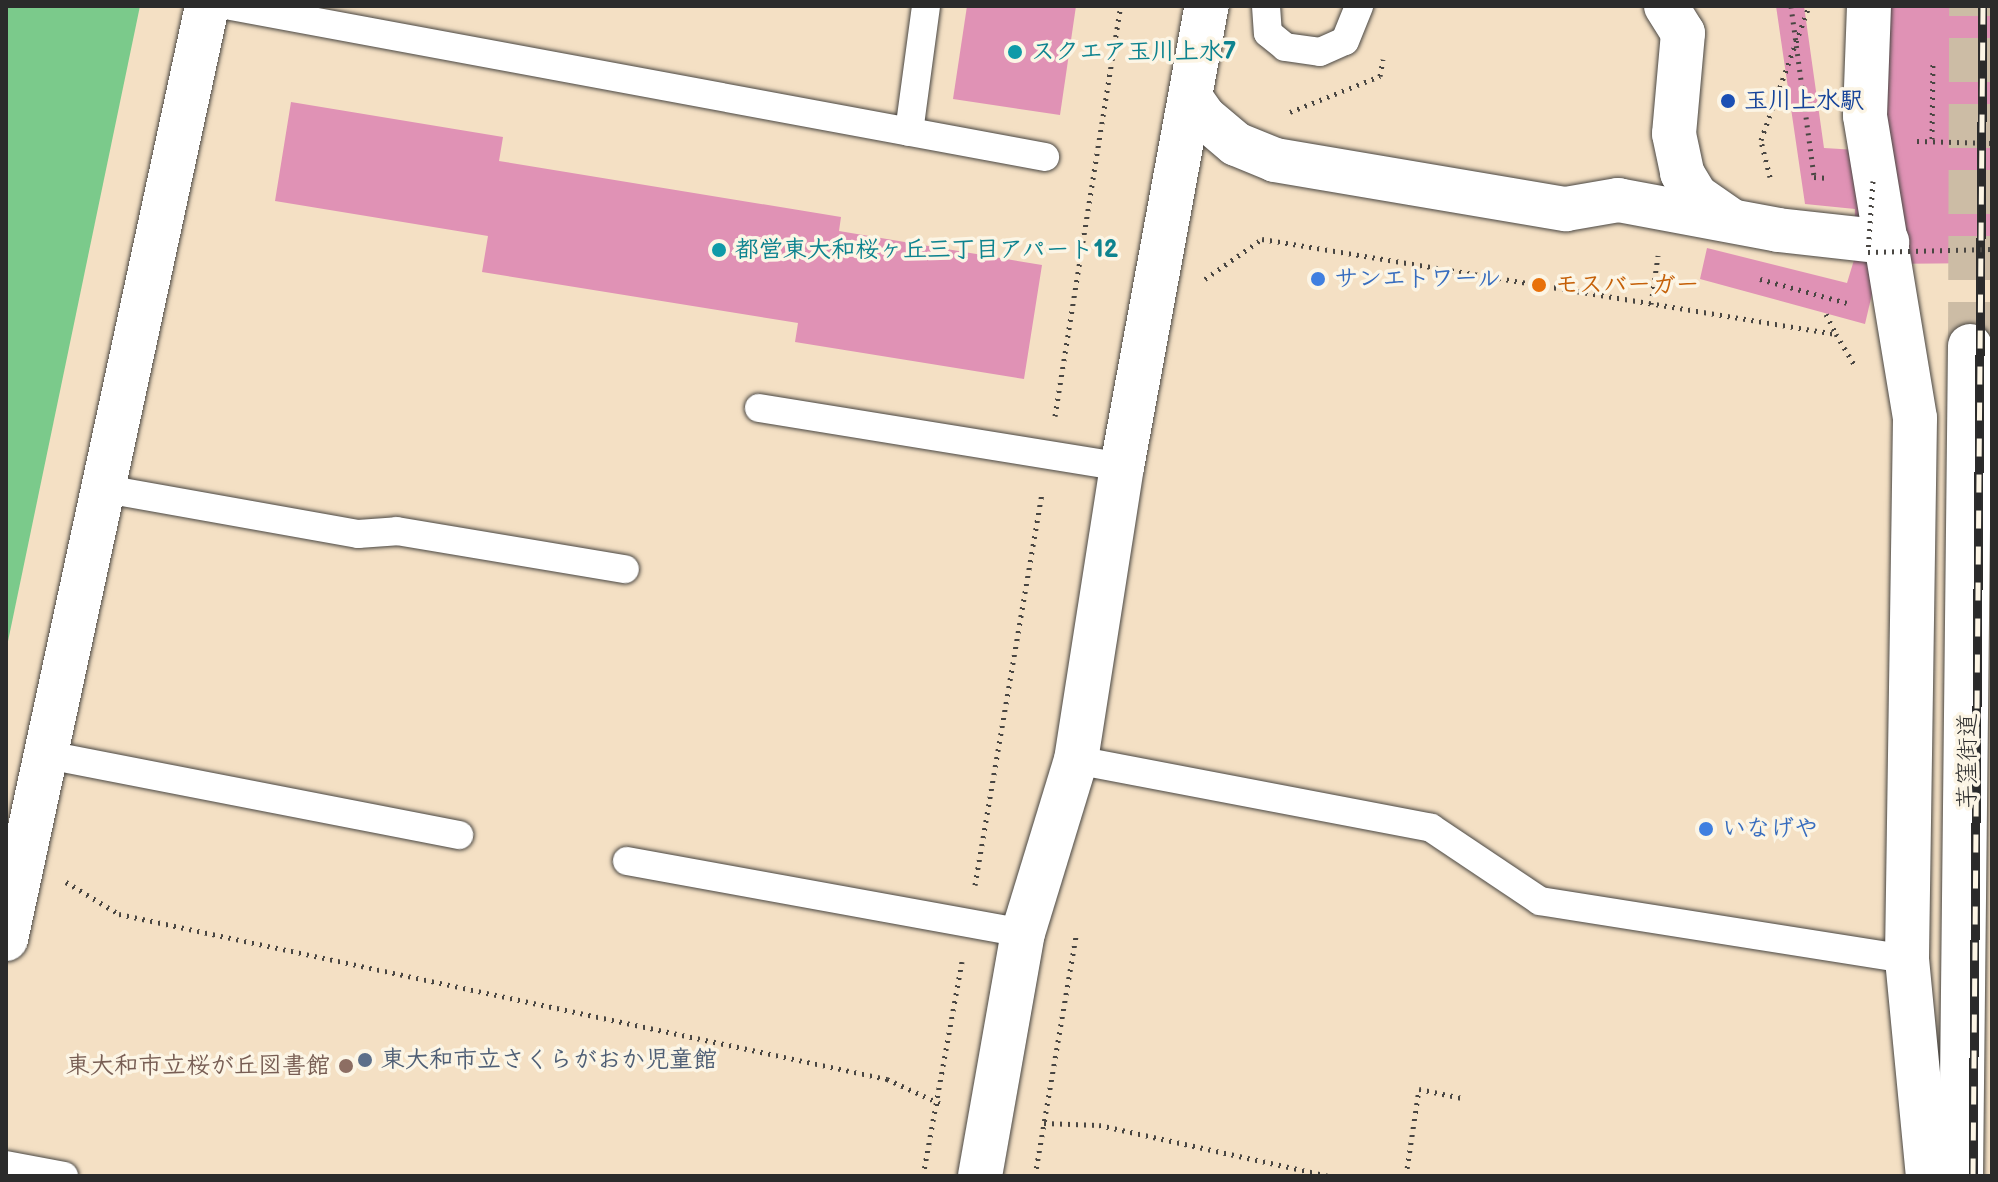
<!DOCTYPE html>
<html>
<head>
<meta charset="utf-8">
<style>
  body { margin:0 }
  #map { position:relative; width:1998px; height:1182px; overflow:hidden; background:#f4e0c4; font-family:"Balsamiq Sans","Klee One",sans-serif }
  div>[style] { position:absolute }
  .green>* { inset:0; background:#7bca8b }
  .building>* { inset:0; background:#e092b5 }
  .primary-tunnel>* { height:44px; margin-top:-22px; transform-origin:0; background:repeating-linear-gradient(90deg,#ccbca5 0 44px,transparent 0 66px) }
  .path>* { height:5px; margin-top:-2.5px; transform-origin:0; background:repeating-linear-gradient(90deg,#494642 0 2px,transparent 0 8px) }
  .roads { filter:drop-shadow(0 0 2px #494642) drop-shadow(0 0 2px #494642) }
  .lane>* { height:28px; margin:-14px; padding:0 14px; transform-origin:14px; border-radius:14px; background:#fff }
  .secondary>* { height:44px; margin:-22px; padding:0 22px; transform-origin:22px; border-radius:22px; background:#fff }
  .primary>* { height:44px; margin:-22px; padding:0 22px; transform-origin:22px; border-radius:22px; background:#fff }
  .rail>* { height:9px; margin-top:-4.5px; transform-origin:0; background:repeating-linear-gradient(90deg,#fcf5e5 0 18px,#2b2b2b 0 36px); box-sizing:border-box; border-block:2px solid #2b2b2b }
  .path-bridge>* { height:5px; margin-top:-2.5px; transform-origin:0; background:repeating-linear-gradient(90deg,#494642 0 2px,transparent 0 8px) }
  .dots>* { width:22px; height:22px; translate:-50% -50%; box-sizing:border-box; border:4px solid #fcf5e5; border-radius:50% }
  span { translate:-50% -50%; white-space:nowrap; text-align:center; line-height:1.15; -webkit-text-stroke:7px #fcf5e5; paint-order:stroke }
  .culture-label { font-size:24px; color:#0d838f; font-weight:700 }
  .left { translate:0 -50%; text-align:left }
  .transit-label { font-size:24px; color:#164399; font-weight:700 }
  .shop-label { font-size:24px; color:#366cbe; font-weight:700 }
  .food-label { font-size:24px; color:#c56008; font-weight:700 }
  .street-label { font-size:24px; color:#2b2b2b }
  .service-label { font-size:24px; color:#4e5e75; font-weight:700 }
  .education-label { font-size:24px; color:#785e54; font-weight:700 }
  .right { translate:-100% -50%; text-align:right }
  .frame { position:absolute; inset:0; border:8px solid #2b2b2b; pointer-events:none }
</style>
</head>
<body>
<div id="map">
  <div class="green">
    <i style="clip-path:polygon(6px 6px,140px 6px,6px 651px)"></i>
  </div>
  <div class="building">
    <i style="clip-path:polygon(967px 6px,1076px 6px,1060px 115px,953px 99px)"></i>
    <i style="clip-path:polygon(1776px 6px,1804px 6px,1824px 148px,1857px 150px,1856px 6px,1992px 6px,1992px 263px,1879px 264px,1865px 324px,1700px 279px,1707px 248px,1847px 283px,1854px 260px,1855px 209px,1805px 204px)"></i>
    <i style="clip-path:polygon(291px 102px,503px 137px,499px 161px,841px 217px,839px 231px,1042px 265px,1024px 379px,795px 342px,798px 323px,482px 272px,488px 236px,275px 201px)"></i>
  </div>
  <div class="primary-tunnel">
    <i style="left:1970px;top:346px;width:340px;rotate:-89.8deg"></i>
  </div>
  <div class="path">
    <i style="left:1290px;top:112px;width:97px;rotate:-21.8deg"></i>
    <i style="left:1380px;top:76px;width:17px;rotate:-80deg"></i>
    <i style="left:1932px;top:139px;width:77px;rotate:-89.3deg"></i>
    <i style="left:1917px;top:141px;width:75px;rotate:1.5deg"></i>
    <i style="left:1770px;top:177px;width:38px;rotate:-104deg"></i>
    <i style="left:1761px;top:140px;width:142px;rotate:-70.3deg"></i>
    <i style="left:1814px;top:177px;width:15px;rotate:4deg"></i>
    <i style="left:1205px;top:279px;width:70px;rotate:-35.1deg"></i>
    <i style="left:1262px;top:239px;width:582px;rotate:9.4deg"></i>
    <i style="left:1836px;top:334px;width:39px;rotate:59deg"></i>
    <i style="left:1760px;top:279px;width:90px;rotate:15.4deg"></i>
    <i style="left:1651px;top:304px;width:49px;rotate:-81.7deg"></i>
    <i style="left:1826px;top:314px;width:22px;rotate:63deg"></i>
    <i style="left:1055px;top:416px;width:415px;rotate:-80.9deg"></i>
    <i style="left:66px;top:882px;width:62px;rotate:31.1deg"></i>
    <i style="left:119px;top:914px;width:786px;rotate:12.13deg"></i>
    <i style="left:887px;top:1079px;width:62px;rotate:24.9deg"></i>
    <i style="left:975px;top:885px;width:398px;rotate:-80.3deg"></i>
    <i style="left:1044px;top:1123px;width:55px;rotate:2.1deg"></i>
    <i style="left:1099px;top:1125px;width:236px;rotate:12.5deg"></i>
    <i style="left:923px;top:1176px;width:218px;rotate:-79.7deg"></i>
    <i style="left:1035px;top:1176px;width:243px;rotate:-80.3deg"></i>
    <i style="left:1406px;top:1176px;width:88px;rotate:-81.5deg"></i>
    <i style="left:1419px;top:1089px;width:44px;rotate:11.8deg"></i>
  </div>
  <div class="roads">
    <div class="lane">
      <i style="left:231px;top:6px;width:828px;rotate:10.51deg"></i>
      <i style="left:1266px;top:6px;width:27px;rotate:86deg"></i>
      <i style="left:1268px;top:33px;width:22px;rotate:39deg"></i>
      <i style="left:1285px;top:47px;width:35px;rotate:8deg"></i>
      <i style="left:1320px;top:52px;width:27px;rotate:-24deg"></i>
      <i style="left:1345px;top:41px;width:38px;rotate:-68deg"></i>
      <i style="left:909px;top:132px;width:127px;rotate:-82.3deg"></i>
      <i style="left:759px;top:408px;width:368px;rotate:9.2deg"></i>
      <i style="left:100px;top:488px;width:262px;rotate:10.1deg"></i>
      <i style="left:358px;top:534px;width:39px;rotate:-4deg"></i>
      <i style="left:397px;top:531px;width:231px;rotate:9.5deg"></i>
      <i style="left:42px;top:754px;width:425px;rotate:11deg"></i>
      <i style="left:1076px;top:760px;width:361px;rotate:10.8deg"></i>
      <i style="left:1431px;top:828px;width:131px;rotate:33.8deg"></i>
      <i style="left:1540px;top:901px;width:372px;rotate:9deg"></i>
      <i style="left:627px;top:861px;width:402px;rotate:10.3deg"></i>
      <i style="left:6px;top:1165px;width:59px;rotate:10.7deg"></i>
    </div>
    <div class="secondary">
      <i style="left:1666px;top:6px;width:32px;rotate:58deg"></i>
      <i style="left:1683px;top:33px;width:101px;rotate:95.1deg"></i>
      <i style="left:1674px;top:134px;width:40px;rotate:78deg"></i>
      <i style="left:1682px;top:173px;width:27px;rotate:59deg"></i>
      <i style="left:1696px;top:196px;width:40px;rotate:34.9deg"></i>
      <i style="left:1190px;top:97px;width:24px;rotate:55deg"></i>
      <i style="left:1204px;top:117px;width:42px;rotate:40.2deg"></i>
      <i style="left:1236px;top:144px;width:42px;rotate:22.3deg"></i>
      <i style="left:1275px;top:160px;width:295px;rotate:9.6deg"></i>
      <i style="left:1566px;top:209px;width:53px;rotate:-9.8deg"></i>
      <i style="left:1618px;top:200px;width:163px;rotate:10.6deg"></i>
      <i style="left:1778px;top:230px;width:110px;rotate:6.3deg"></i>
      <i style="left:6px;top:939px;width:954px;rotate:-77.84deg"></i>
      <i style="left:980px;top:1176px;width:247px;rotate:-80deg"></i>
      <i style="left:1023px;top:933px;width:181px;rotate:-73deg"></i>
      <i style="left:1076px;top:760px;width:297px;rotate:-81.1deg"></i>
      <i style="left:1122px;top:467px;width:469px;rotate:-79.6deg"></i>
    </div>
    <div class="primary">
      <i style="left:1869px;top:6px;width:110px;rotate:92.1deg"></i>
      <i style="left:1865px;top:116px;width:306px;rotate:80.6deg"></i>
      <i style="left:1915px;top:418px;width:541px;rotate:90.85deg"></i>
      <i style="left:1907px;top:959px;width:218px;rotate:84.5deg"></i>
      <i style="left:1961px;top:1176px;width:830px;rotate:-89.38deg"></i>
    </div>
  </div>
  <div class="rail">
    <i style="left:1973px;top:1176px;width:1170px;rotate:-89.51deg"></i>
  </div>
  <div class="path-bridge">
    <i style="left:1791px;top:6px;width:173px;rotate:82.3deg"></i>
    <i style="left:1873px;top:181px;width:71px;rotate:94deg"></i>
    <i style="left:1868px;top:252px;width:124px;rotate:-1.4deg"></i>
  </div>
  <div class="dots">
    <i style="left:1015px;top:52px;background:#0f9aa8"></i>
    <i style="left:1728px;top:101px;background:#1a4fb4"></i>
    <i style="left:719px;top:250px;background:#0f9aa8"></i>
    <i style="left:1318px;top:279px;background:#3f7fe0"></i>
    <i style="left:1539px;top:285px;background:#e8710a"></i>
    <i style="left:1706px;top:829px;background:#3f7fe0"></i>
    <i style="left:365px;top:1060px;background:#5c6f8a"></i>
    <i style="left:346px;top:1066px;background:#8d6e63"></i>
  </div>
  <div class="culture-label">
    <span class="left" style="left:1031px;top:52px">スクエア玉川上水7</span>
    <span class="left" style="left:735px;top:250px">都営東大和桜ヶ丘三丁目アパート12</span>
  </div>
  <div class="transit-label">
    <span class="left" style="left:1744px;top:101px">玉川上水駅</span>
  </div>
  <div class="shop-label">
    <span class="left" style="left:1334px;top:279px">サンエトワール</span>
    <span class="left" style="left:1722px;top:829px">いなげや</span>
  </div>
  <div class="food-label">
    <span class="left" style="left:1555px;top:285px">モスバーガー</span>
  </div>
  <div class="street-label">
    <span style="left:1968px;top:761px;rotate:-90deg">芋窪街道</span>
  </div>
  <div class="service-label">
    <span class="left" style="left:381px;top:1060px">東大和市立さくらがおか児童館</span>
  </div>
  <div class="education-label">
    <span class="right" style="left:330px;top:1066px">東大和市立桜が丘図書館</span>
  </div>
  <div class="frame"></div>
</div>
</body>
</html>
